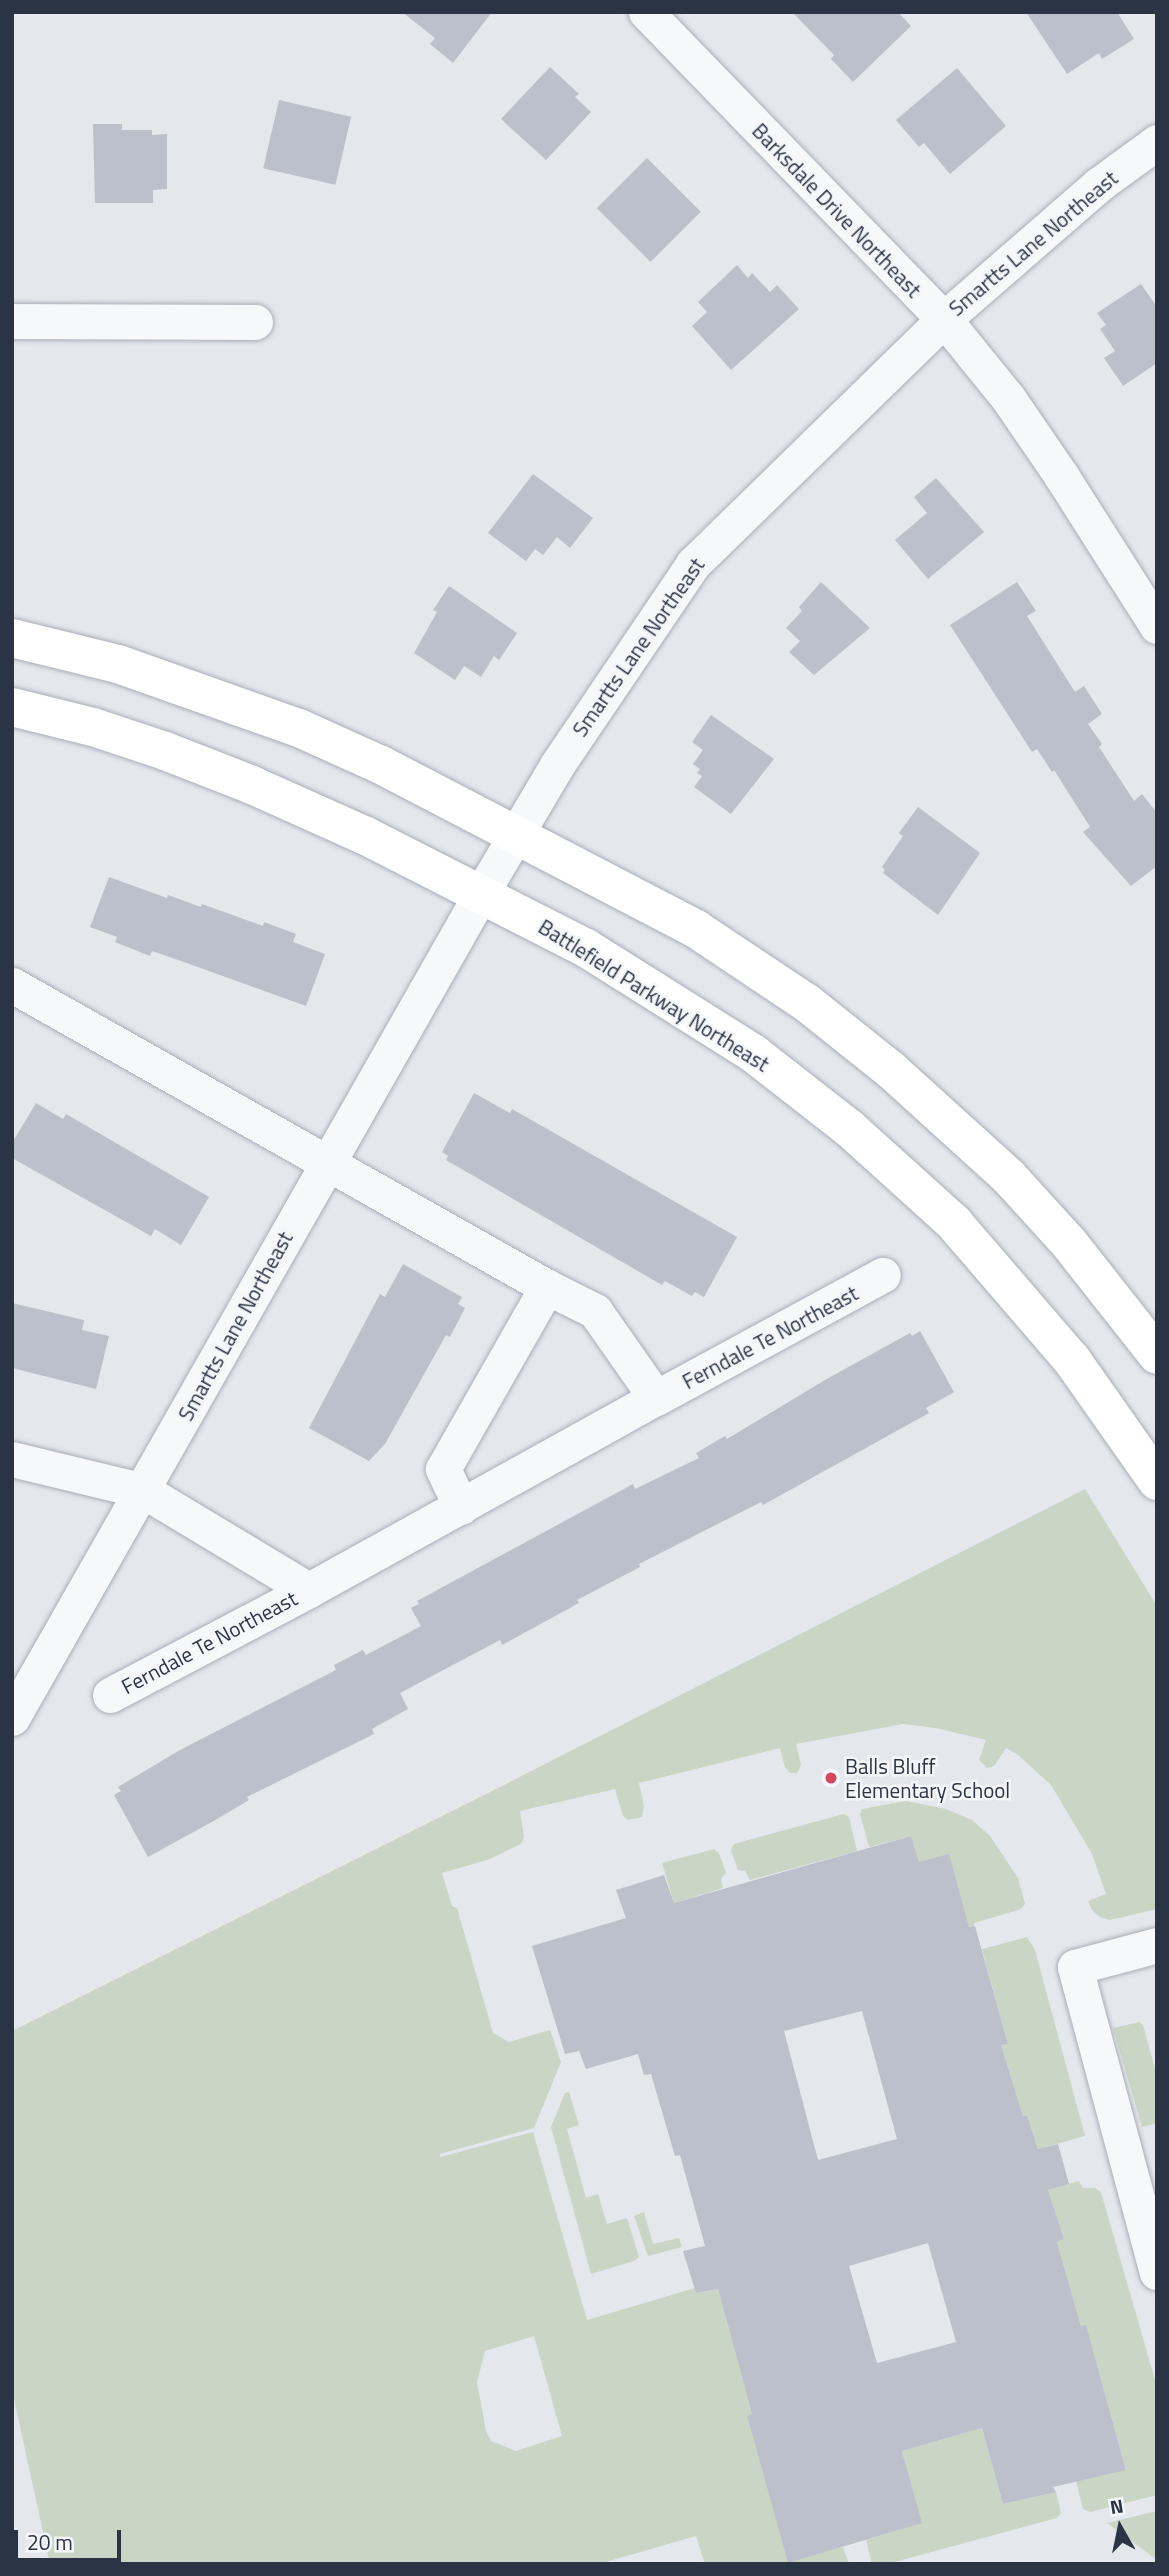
<!DOCTYPE html>
<html>
<head>
<meta charset="utf-8">
<style>
  body { margin:0 }
  #map { position:relative; width:1169px; height:2576px; overflow:hidden; background:#e4e7ec; font-family:"Titillium Web",sans-serif }
  div>[style] { position:absolute }
  .green>* { inset:0; background:#c9d6c5 }
  .building>* { inset:0; background:#bbc0ca; transform-origin:0 0 }
  .roads { filter:drop-shadow(0 0 2px #a9aeb7) drop-shadow(0 0 2px #a9aeb7) }
  .minor>* { height:35px; margin:-17.5px; padding:0 17.5px; transform-origin:17.5px; border-radius:17.5px; background:#f7f8fa }
  .major>* { height:38px; margin:-19px; padding:0 19px; transform-origin:19px; border-radius:19px; background:#fff }
  .dots>* { width:19px; height:19px; translate:-50% -50%; box-sizing:border-box; border:4px solid #f4f6f9; border-radius:50% }
  span { translate:-50% -50%; white-space:nowrap; text-align:center; line-height:1.15; -webkit-text-stroke:5px #f4f6f9; paint-order:stroke }
  .street-label { font-size:21px; color:#2b3445 }
  .poi-label { font-size:21px; color:#2b3445 }
  .left { translate:0 -50%; text-align:left }
  .frame { position:absolute; inset:0; border:14px solid #2b3445; pointer-events:none }
  .north { position:absolute; left:1085px; top:2492px; width:70px; height:70px; -webkit-text-stroke:5px #f4f6f9; paint-order:stroke; rotate:351deg; font-size:19px; font-weight:700; line-height:28px; text-align:center; color:#2b3445 }
  .north::after { content:''; display:block; margin:auto; width:24px; height:32px; background:#2b3445; clip-path:polygon(50% 0,100% 100%,50% 72%,0 100%) }
  .scale { position:absolute; left:14px; top:2530px; width:107px; height:32px; box-sizing:border-box; border:4px solid #2b3445; border-top:0; padding-left:9px; font-size:21px; line-height:24px; white-space:nowrap; color:#2b3445; -webkit-text-stroke:5px #f4f6f9; paint-order:stroke }
</style>
</head>
<body>
<div id="map">
  <div class="green">
    <i style="clip-path:polygon(evenodd,1085px 1489px,1157px 1606px,1157px 1909px,1110px 1920px,1100px 1917px,1092px 1910px,1088px 1901px,1106px 1894px,1092px 1854px,1051px 1785px,1018px 1755px,1006px 1748px,994px 1766px,987px 1768px,979px 1760px,986px 1740px,936px 1728px,903px 1724px,796px 1744px,801px 1765px,797px 1773px,790px 1773px,785px 1767px,780px 1748px,639px 1783px,644px 1806px,642px 1817px,628px 1820px,623px 1816px,615px 1789px,520px 1811px,524px 1837px,521px 1844px,490px 1859px,442px 1873px,452px 1906px,457px 1908px,493px 2033px,509px 2042px,550px 2030px,561px 2062px,534px 2128px,440px 2154px,440px 2157px,533px 2132px,587px 2320px,695px 2288px,697px 2293px,718px 2289px,752px 2414px,747px 2416px,788px 2562px,843px 2547px,849px 2564px,705px 2564px,696px 2536px,599px 2564px,50px 2564px,12px 2390px,12px 2031px,500px 1787px,1085px 1489px,534px 2336px,562px 2436px,516px 2451px,491px 2441px,486px 2431px,477px 2382px,485px 2351px,534px 2336px)"></i>
    <i style="clip-path:polygon(906px 1801px,946px 1809px,972px 1820px,990px 1836px,1018px 1878px,1025px 1904px,1021px 1909px,974px 1923px,974px 1926px,969px 1927px,919px 1862px,911px 1836px,869px 1847px,860px 1814px,862px 1809px)"></i>
    <i style="clip-path:polygon(844px 1814px,849px 1817px,857px 1851px,750px 1880px,745px 1871px,738px 1870px,731px 1850px,734px 1844px)"></i>
    <i style="clip-path:polygon(714px 1849px,719px 1853px,726px 1873px,721px 1879px,723px 1888px,674px 1903px,662px 1863px)"></i>
    <i style="clip-path:polygon(1027px 1937px,1035px 1950px,1085px 2136px,1038px 2149px,1027px 2115px,1023px 2116px,1001px 2045px,1008px 2044px,982px 1949px)"></i>
    <i style="clip-path:polygon(1139px 2022px,1143px 2025px,1157px 2076px,1157px 2123px,1142px 2127px,1113px 2028px)"></i>
    <i style="clip-path:polygon(569px 2092px,579px 2125px,567px 2129px,586px 2198px,598px 2194px,607px 2224px,627px 2218px,639px 2257px,634px 2261px,591px 2274px,551px 2127px,565px 2093px)"></i>
    <i style="clip-path:polygon(1079px 2181px,1083px 2188px,1095px 2188px,1101px 2192px,1157px 2387px,1157px 2495px,1090px 2512px,1083px 2509px,1076px 2481px,1126px 2469px,1086px 2326px,1081px 2326px,1057px 2242px,1064px 2239px,1048px 2190px)"></i>
    <i style="clip-path:polygon(644px 2212px,653px 2244px,679px 2238px,682px 2247px,648px 2256px,634px 2216px)"></i>
    <i style="clip-path:polygon(982px 2428px,1003px 2504px,1056px 2492px,1061px 2513px,1057px 2518px,887px 2564px,872px 2564px,866px 2540px,921px 2523px,902px 2451px)"></i>
    <i style="clip-path:polygon(1157px 2511px,1157px 2560px,1107px 2523px)"></i>
  </div>
  <div class="building">
    <i style="clip-path:polygon(402px 12px,492px 12px,453px 63px,430px 44px,435px 38px)"></i>
    <i style="clip-path:polygon(792px 12px,898px 12px,911px 26px,853px 82px,831px 59px,834px 55px)"></i>
    <i style="clip-path:polygon(1026px 12px,1117px 12px,1134px 39px,1102px 59px,1099px 53px,1067px 74px)"></i>
    <i style="clip-path:polygon(550px 67px,579px 94px,575px 97px,591px 112px,546px 160px,501px 119px)"></i>
    <i style="clip-path:polygon(957px 68px,1006px 126px,950px 174px,924px 143px,919px 147px,896px 120px)"></i>
    <i style="left:279px;top:100px;width:74px;height:70px;rotate:13deg"></i>
    <i style="clip-path:polygon(93px 124px,122px 124px,122px 130px,152px 130px,152px 135px,167px 134px,167px 189px,153px 190px,153px 203px,95px 203px)"></i>
    <i style="left:647px;top:158px;width:76px;height:71px;rotate:45deg"></i>
    <i style="clip-path:polygon(737px 265px,748px 278px,752px 273px,770px 292px,777px 285px,799px 309px,731px 370px,692px 326px,707px 312px,698px 302px)"></i>
    <i style="clip-path:polygon(1141px 284px,1157px 307px,1157px 363px,1123px 386px,1104px 358px,1115px 351px,1100px 329px,1106px 325px,1097px 313px)"></i>
    <i style="clip-path:polygon(533px 474px,593px 518px,570px 548px,557px 537px,543px 555px,535px 549px,526px 561px,488px 533px)"></i>
    <i style="clip-path:polygon(936px 478px,984px 532px,928px 579px,895px 540px,927px 513px,914px 497px)"></i>
    <i style="clip-path:polygon(821px 582px,870px 628px,814px 675px,789px 652px,800px 641px,786px 628px,802px 611px,799px 607px)"></i>
    <i style="clip-path:polygon(1017px 582px,1036px 611px,1027px 616px,1075px 692px,1084px 686px,1102px 714px,1088px 724px,1102px 744px,1099px 747px,1134px 801px,1142px 794px,1157px 813px,1157px 866px,1131px 886px,1083px 832px,1090px 827px,1054px 770px,1052px 772px,1037px 749px,1032px 752px,950px 625px)"></i>
    <i style="clip-path:polygon(449px 586px,517px 633px,499px 660px,494px 656px,481px 677px,464px 666px,455px 680px,414px 653px,437px 612px,433px 610px)"></i>
    <i style="clip-path:polygon(711px 715px,774px 759px,731px 814px,694px 787px,702px 776px,697px 773px,700px 769px,693px 764px,703px 750px,692px 742px)"></i>
    <i style="clip-path:polygon(918px 807px,980px 853px,938px 915px,883px 873px,885px 870px,882px 867px,903px 836px,899px 833px)"></i>
    <i style="clip-path:polygon(109px 877px,167px 898px,168px 895px,201px 907px,202px 904px,263px 926px,264px 922px,296px 934px,293px 942px,325px 954px,306px 1006px,181px 961px,152px 951px,150px 956px,115px 942px,117px 937px,90px 927px)"></i>
    <i style="clip-path:polygon(474px 1093px,510px 1113px,512px 1109px,737px 1237px,704px 1297px,695px 1292px,692px 1296px,665px 1281px,662px 1285px,446px 1160px,448px 1156px,442px 1152px)"></i>
    <i style="clip-path:polygon(36px 1103px,63px 1119px,66px 1114px,209px 1197px,181px 1245px,155px 1229px,151px 1236px,12px 1158px,12px 1143px)"></i>
    <i style="clip-path:polygon(403px 1264px,462px 1297px,458px 1304px,465px 1308px,450px 1337px,446px 1335px,385px 1444px,369px 1461px,309px 1428px,380px 1294px,385px 1297px)"></i>
    <i style="clip-path:polygon(12px 1303px,84px 1320px,82px 1330px,109px 1336px,96px 1389px,12px 1368px)"></i>
    <i style="clip-path:polygon(920px 1331px,954px 1392px,926px 1408px,929px 1413px,763px 1505px,761px 1502px,639px 1564px,640px 1567px,577px 1600px,579px 1603px,502px 1645px,500px 1640px,400px 1693px,408px 1709px,372px 1729px,374px 1734px,247px 1797px,249px 1800px,219px 1818px,148px 1857px,114px 1795px,121px 1791px,118px 1787px,180px 1750px,336px 1670px,334px 1665px,363px 1650px,366px 1655px,421px 1626px,411px 1608px,419px 1604px,417px 1601px,633px 1484px,635px 1489px,699px 1458px,696px 1453px,725px 1436px,727px 1439px,825px 1380px,910px 1333px,912px 1336px)"></i>
    <i style="clip-path:polygon(evenodd,911px 1836px,919px 1862px,949px 1854px,969px 1927px,975px 1926px,1008px 2044px,1001px 2045px,1023px 2116px,1027px 2115px,1038px 2149px,1058px 2144px,1069px 2184px,1048px 2190px,1064px 2239px,1057px 2242px,1081px 2326px,1086px 2325px,1126px 2470px,1053px 2487px,1056px 2492px,1003px 2504px,982px 2428px,902px 2451px,922px 2523px,788px 2563px,747px 2416px,752px 2414px,718px 2289px,696px 2293px,683px 2251px,705px 2246px,680px 2155px,675px 2156px,651px 2074px,644px 2075px,638px 2054px,586px 2069px,579px 2051px,565px 2054px,532px 1946px,626px 1918px,616px 1890px,664px 1875px,674px 1903px,911px 1836px,862px 2011px,897px 2139px,818px 2160px,784px 2031px,862px 2011px,911px 1836px,928px 2243px,956px 2342px,877px 2363px,849px 2266px,928px 2243px)"></i>
  </div>
  <div class="roads">
    <div class="minor">
      <i style="left:646px;top:12px;width:428px;rotate:45.9deg"></i>
      <i style="left:944px;top:319px;width:102px;rotate:51deg"></i>
      <i style="left:1008px;top:398px;width:96px;rotate:55.6deg"></i>
      <i style="left:1062px;top:477px;width:177px;rotate:57.5deg"></i>
      <i style="left:12px;top:321px;width:243px;rotate:0.2deg"></i>
      <i style="left:12px;top:985px;width:614px;rotate:29.44deg"></i>
      <i style="left:547px;top:1287px;width:54px;rotate:26.6deg"></i>
      <i style="left:595px;top:1311px;width:106px;rotate:55deg"></i>
      <i style="left:656px;top:1398px;width:258px;rotate:-28.5deg"></i>
      <i style="left:12px;top:1459px;width:136px;rotate:13.6deg"></i>
      <i style="left:144px;top:1491px;width:192px;rotate:31deg"></i>
      <i style="left:309px;top:1590px;width:397px;rotate:-29deg"></i>
      <i style="left:461px;top:1507px;width:42px;rotate:-115.3deg"></i>
      <i style="left:443px;top:1469px;width:210px;rotate:-60.3deg"></i>
      <i style="left:110px;top:1695px;width:225px;rotate:-27.8deg"></i>
      <i style="left:12px;top:1718px;width:950px;rotate:-60.36deg"></i>
      <i style="left:482px;top:892px;width:147px;rotate:-59.4deg"></i>
      <i style="left:557px;top:765px;width:243px;rotate:-55.9deg"></i>
      <i style="left:693px;top:564px;width:351px;rotate:-44.3deg"></i>
      <i style="left:944px;top:319px;width:204px;rotate:-41deg"></i>
      <i style="left:1098px;top:185px;width:73px;rotate:-36.1deg"></i>
      <i style="left:1157px;top:1945px;width:85px;rotate:165deg"></i>
      <i style="left:1075px;top:1967px;width:316px;rotate:75deg"></i>
    </div>
    <div class="major">
      <i style="left:12px;top:638px;width:109px;rotate:13.8deg"></i>
      <i style="left:118px;top:664px;width:192px;rotate:19.5deg"></i>
      <i style="left:299px;top:728px;width:90px;rotate:24.3deg"></i>
      <i style="left:381px;top:765px;width:355px;rotate:27.5deg"></i>
      <i style="left:696px;top:929px;width:133px;rotate:33.7deg"></i>
      <i style="left:807px;top:1003px;width:107px;rotate:38.6deg"></i>
      <i style="left:891px;top:1070px;width:158px;rotate:42.2deg"></i>
      <i style="left:1008px;top:1176px;width:91px;rotate:47.7deg"></i>
      <i style="left:1069px;top:1243px;width:142px;rotate:51.8deg"></i>
      <i style="left:12px;top:707px;width:83px;rotate:13.9deg"></i>
      <i style="left:93px;top:727px;width:76px;rotate:18.4deg"></i>
      <i style="left:165px;top:751px;width:93px;rotate:21.3deg"></i>
      <i style="left:252px;top:785px;width:125px;rotate:24.1deg"></i>
      <i style="left:366px;top:836px;width:247px;rotate:27deg"></i>
      <i style="left:586px;top:948px;width:199px;rotate:32.2deg"></i>
      <i style="left:754px;top:1054px;width:120px;rotate:37.9deg"></i>
      <i style="left:849px;top:1128px;width:142px;rotate:42.1deg"></i>
      <i style="left:954px;top:1223px;width:181px;rotate:49.3deg"></i>
      <i style="left:1072px;top:1360px;width:148px;rotate:54.9deg"></i>
    </div>
  </div>
  <div class="dots">
    <i style="left:831px;top:1778px;background:#d1495b"></i>
  </div>
  <div class="street-label">
    <span style="left:837px;top:210px;rotate:46deg">Barksdale Drive Northeast</span>
    <span style="left:1033px;top:243px;rotate:-40deg">Smartts Lane Northeast</span>
    <span style="left:638px;top:647px;rotate:-55deg">Smartts Lane Northeast</span>
    <span style="left:654px;top:995px;rotate:32deg">Battlefield Parkway Northeast</span>
    <span style="left:235px;top:1326px;rotate:-61deg">Smartts Lane Northeast</span>
    <span style="left:770px;top:1337px;rotate:-28deg">Ferndale Te Northeast</span>
    <span style="left:209px;top:1642px;rotate:-28deg">Ferndale Te Northeast</span>
  </div>
  <div class="poi-label">
    <span class="left" style="left:845px;top:1778px">Balls Bluff<br>Elementary School</span>
  </div>
  <div class="frame"></div>
  <div class="north">N</div>
  <div class="scale">20 m</div>
</div>
</body>
</html>
